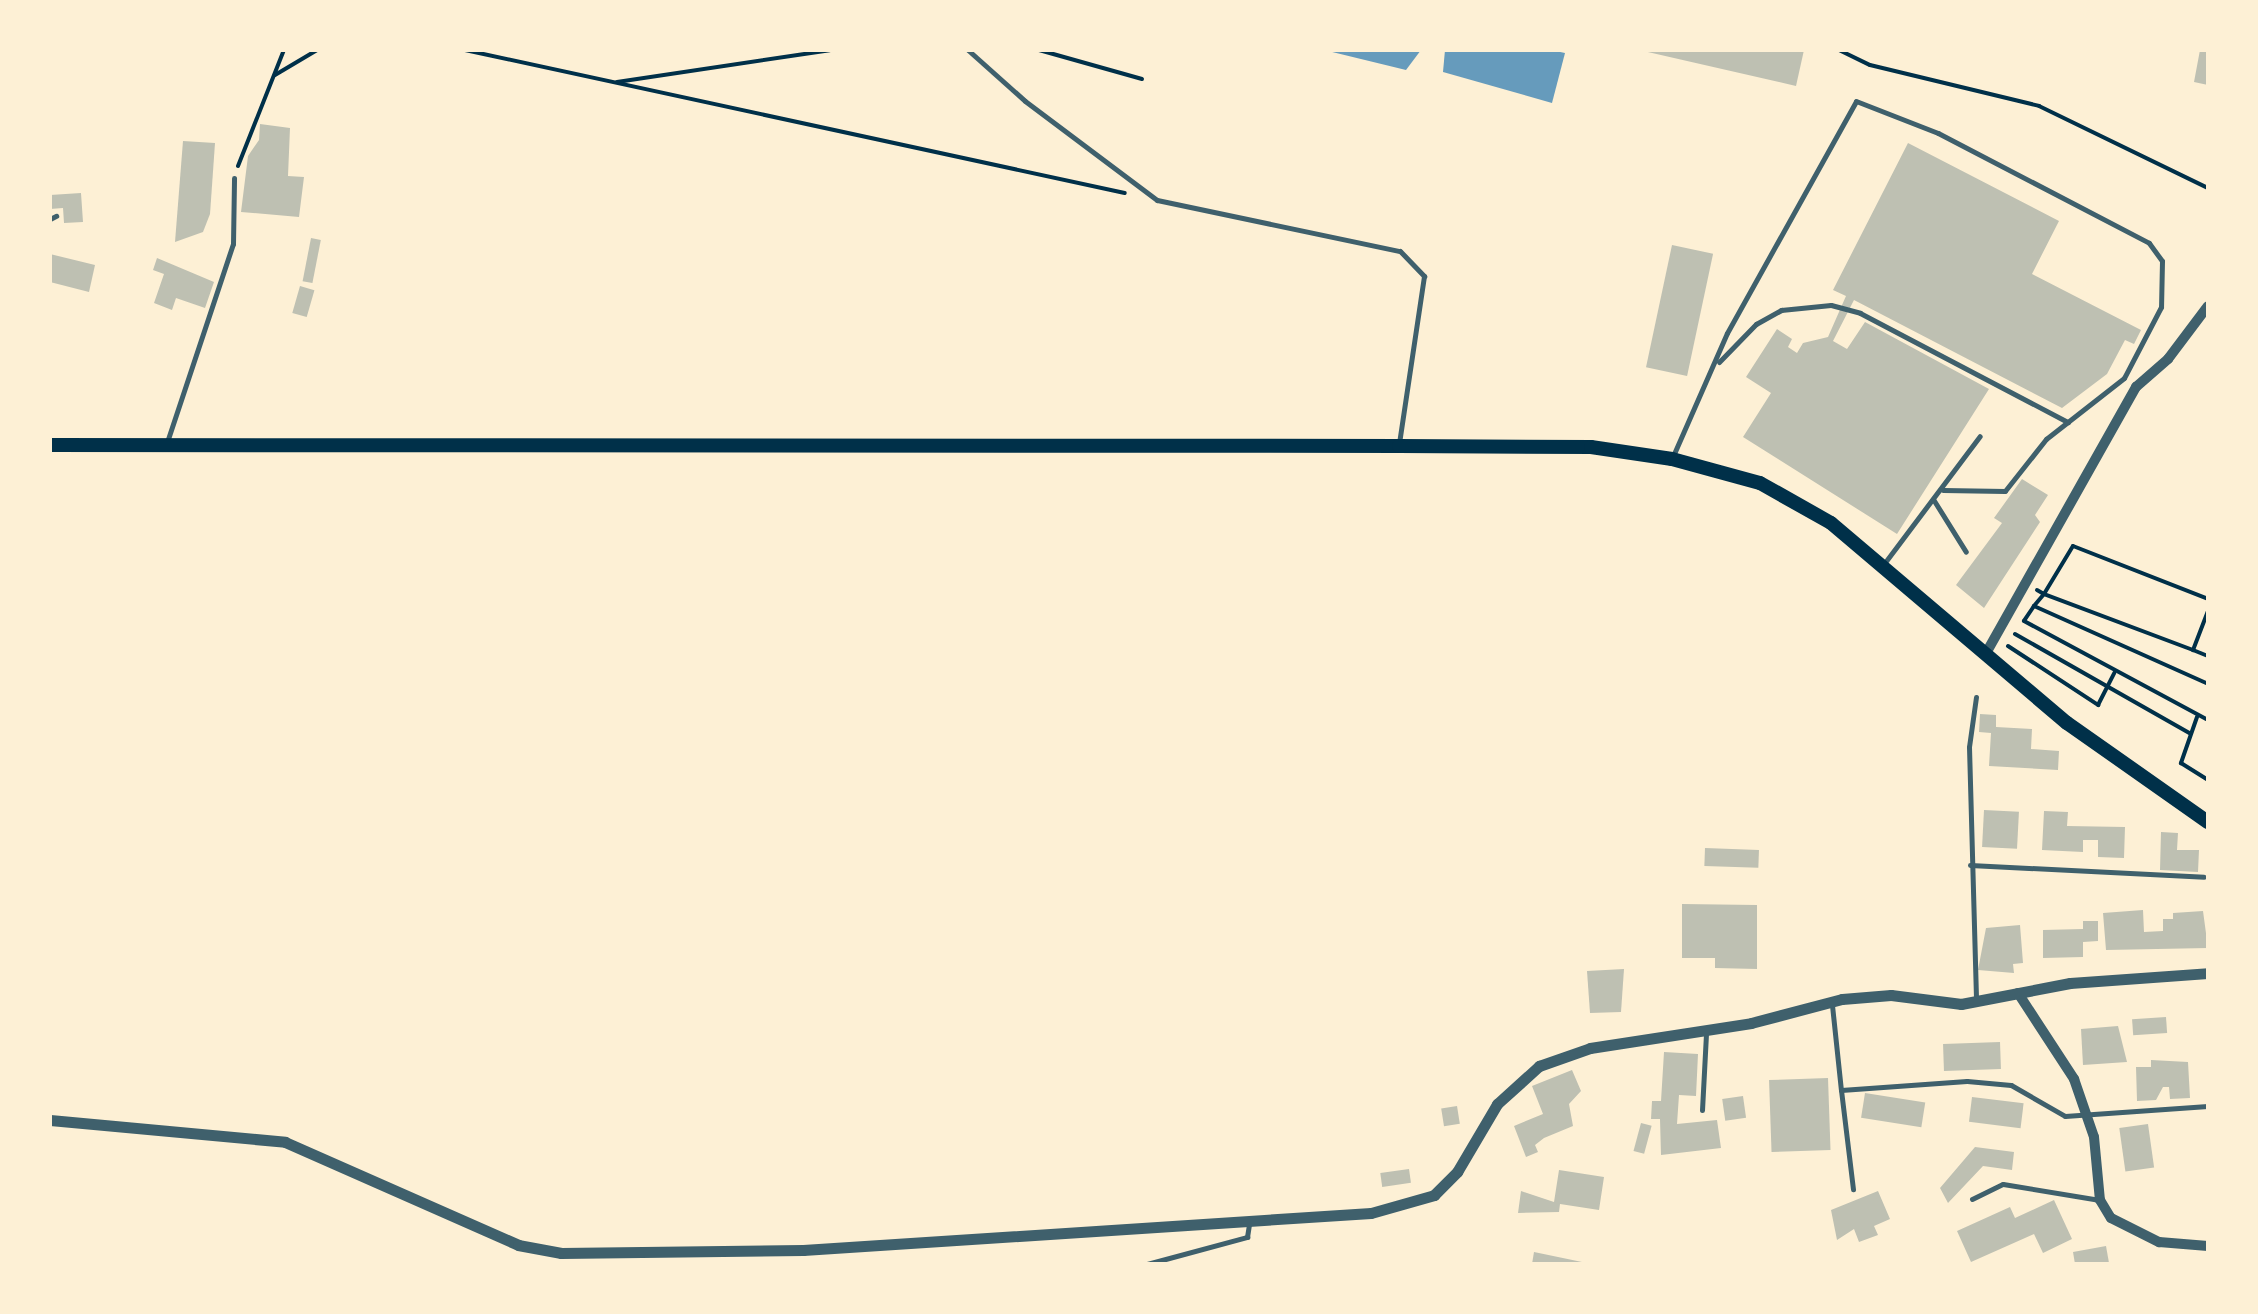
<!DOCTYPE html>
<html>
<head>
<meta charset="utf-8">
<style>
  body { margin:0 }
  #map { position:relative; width:2258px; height:1314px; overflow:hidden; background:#fdf0d5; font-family:Mulish,sans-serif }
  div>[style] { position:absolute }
  .water>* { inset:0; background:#669bbc }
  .building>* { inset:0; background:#bec0b2; transform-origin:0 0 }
  .path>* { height:4px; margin:-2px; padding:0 2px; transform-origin:2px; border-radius:2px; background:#003049 }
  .service>* { height:5px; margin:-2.5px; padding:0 2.5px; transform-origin:2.5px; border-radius:2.5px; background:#3f606c }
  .minor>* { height:10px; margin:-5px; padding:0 5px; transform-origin:5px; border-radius:5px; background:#3f606c }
  .tertiary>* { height:11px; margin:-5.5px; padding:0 5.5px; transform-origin:5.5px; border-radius:5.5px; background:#3f606c }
  .secondary>* { height:14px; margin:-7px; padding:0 7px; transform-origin:7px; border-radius:7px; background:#003049 }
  span { translate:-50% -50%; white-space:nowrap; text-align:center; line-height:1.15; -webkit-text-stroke:8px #fdf0d5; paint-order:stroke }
  .frame { position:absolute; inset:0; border:52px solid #fdf0d5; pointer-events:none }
</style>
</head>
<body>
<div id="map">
  <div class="water">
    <i style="clip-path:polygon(1324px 50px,1421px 50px,1406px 70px)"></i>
    <i style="clip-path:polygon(1445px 50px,1551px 50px,1565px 53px,1552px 103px,1443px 72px)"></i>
  </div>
  <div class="building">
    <i style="clip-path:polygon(1639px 50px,1804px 50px,1796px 86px)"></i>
    <i style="clip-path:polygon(2200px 50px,2208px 50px,2208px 85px,2194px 82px)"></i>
    <i style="clip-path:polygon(260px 124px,290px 128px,288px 176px,304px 177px,299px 217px,241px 212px,248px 156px,259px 140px)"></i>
    <i style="clip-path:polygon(183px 141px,215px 143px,210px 214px,203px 232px,175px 242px)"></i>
    <i style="clip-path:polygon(1908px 143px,2059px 221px,2032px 274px,2141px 330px,2134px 344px,2125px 340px,2107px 374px,2062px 408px,1854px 300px,1833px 341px,1847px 349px,1865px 322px,1989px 389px,1897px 534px,1743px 437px,1771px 393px,1746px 377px,1777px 329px,1792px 339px,1788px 347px,1797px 353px,1803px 343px,1828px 337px,1846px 296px,1833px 290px)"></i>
    <i style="clip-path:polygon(81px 193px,83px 222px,64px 223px,63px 208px,50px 209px,50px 195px)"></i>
    <i style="left:311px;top:238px;width:10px;height:44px;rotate:11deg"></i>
    <i style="left:1672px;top:245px;width:42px;height:125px;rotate:12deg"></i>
    <i style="clip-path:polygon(50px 254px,95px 265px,89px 292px,50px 282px)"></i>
    <i style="clip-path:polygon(157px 258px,214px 282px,205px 308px,176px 298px,172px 310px,154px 303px,164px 274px,153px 270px)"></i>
    <i style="left:300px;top:286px;width:15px;height:28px;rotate:16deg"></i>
    <i style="clip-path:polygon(2022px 479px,2048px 495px,2035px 515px,2040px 522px,1984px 608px,1956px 585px,2002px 523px,1994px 518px)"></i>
    <i style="clip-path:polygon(1980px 714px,1996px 715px,1996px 727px,2032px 729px,2031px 749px,2059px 751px,2058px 770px,1989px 766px,1991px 733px,1979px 732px)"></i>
    <i style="left:1984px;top:810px;width:35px;height:37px;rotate:3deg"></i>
    <i style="clip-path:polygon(2044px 811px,2068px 812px,2067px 826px,2125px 827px,2124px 858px,2098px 857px,2098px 840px,2083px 840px,2083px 852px,2042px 850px)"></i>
    <i style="clip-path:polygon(2161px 832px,2178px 833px,2177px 850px,2199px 850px,2198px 872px,2160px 870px)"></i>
    <i style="left:1705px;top:848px;width:54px;height:18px;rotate:2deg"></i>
    <i style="clip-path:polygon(1682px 904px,1757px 905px,1757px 969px,1715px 968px,1715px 958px,1682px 958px)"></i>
    <i style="clip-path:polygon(2143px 910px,2144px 932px,2163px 931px,2163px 919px,2173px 919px,2173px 913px,2203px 911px,2208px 948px,2106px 950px,2103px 913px)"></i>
    <i style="clip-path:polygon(2083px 921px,2098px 921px,2098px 941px,2083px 942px,2083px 957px,2043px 958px,2043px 930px,2083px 929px)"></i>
    <i style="clip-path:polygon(2020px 925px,2023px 963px,2013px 964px,2014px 973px,1978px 970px,1986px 928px)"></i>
    <i style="clip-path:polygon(1624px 969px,1621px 1012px,1590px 1013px,1587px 971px)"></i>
    <i style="left:2166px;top:1017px;width:16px;height:34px;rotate:86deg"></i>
    <i style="clip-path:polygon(2118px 1026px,2127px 1062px,2083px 1065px,2081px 1029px)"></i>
    <i style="left:2000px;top:1042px;width:27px;height:57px;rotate:88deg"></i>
    <i style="clip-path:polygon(1664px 1052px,1698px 1054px,1696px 1096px,1679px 1095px,1677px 1124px,1717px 1120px,1721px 1148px,1661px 1155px,1660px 1119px,1651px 1119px,1652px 1101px,1661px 1101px)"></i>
    <i style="clip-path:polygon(2151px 1060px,2188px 1062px,2190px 1098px,2170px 1099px,2169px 1087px,2163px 1087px,2156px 1100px,2137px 1101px,2136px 1067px,2151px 1067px)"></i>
    <i style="clip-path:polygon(1572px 1070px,1581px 1091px,1569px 1104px,1573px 1126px,1544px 1138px,1535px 1145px,1538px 1152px,1526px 1157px,1514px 1126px,1543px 1114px,1532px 1086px)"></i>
    <i style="left:1828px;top:1078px;width:72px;height:59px;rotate:88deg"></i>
    <i style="left:1865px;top:1093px;width:61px;height:25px;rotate:9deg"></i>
    <i style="left:1743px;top:1096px;width:22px;height:21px;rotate:82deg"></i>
    <i style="left:1972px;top:1097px;width:52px;height:25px;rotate:7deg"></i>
    <i style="left:1457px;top:1106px;width:18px;height:16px;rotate:81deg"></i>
    <i style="left:1641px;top:1123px;width:11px;height:29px;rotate:15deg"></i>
    <i style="left:2148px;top:1124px;width:44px;height:29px;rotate:82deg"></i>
    <i style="clip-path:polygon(1975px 1147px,2014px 1152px,2012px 1170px,1983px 1166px,1948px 1203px,1940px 1188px)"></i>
    <i style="left:1409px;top:1169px;width:14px;height:29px;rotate:82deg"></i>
    <i style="clip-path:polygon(1559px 1170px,1604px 1177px,1599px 1210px,1560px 1204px,1559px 1212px,1518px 1213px,1521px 1191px,1554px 1202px)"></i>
    <i style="clip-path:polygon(1878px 1191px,1890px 1219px,1874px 1226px,1878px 1235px,1859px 1242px,1854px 1229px,1837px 1240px,1831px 1210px)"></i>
    <i style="clip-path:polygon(2054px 1200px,2072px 1239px,2043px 1253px,2034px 1234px,1971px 1262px,1957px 1231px,2010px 1207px,2015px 1218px)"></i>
    <i style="clip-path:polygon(2106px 1246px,2109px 1263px,2075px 1264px,2073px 1252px)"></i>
    <i style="clip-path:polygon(1534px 1252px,1582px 1262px,1582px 1264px,1532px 1264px)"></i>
  </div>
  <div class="path">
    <i style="left:465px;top:50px;width:675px;rotate:12.23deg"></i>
    <i style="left:1039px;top:50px;width:107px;rotate:15.7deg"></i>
    <i style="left:1839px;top:50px;width:34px;rotate:26deg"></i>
    <i style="left:1870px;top:65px;width:174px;rotate:13.6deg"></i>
    <i style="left:2039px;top:106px;width:188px;rotate:25.9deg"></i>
    <i style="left:275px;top:75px;width:49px;rotate:-30.8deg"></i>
    <i style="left:617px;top:82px;width:215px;rotate:-8.5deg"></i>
    <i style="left:238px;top:166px;width:125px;rotate:-68.4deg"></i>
    <i style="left:2037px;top:590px;width:8px;rotate:30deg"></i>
    <i style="left:2044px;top:594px;width:16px;rotate:130deg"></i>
    <i style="left:2034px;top:606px;width:191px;rotate:24.1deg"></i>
    <i style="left:2034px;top:606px;width:18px;rotate:124deg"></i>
    <i style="left:2024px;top:621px;width:209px;rotate:28.3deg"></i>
    <i style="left:2208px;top:611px;width:42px;rotate:111deg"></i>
    <i style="left:2193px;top:650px;width:16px;rotate:22deg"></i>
    <i style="left:2015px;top:634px;width:202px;rotate:29.6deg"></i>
    <i style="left:2008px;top:646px;width:108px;rotate:33.2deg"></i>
    <i style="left:2098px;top:705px;width:36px;rotate:-63deg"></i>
    <i style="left:2193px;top:650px;width:159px;rotate:-159.4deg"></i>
    <i style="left:2044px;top:594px;width:56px;rotate:-58.9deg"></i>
    <i style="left:2073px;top:546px;width:145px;rotate:21.4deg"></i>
    <i style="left:2197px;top:717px;width:49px;rotate:109.2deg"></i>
    <i style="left:2181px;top:763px;width:32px;rotate:32deg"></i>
  </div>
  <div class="service">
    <i style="left:968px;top:50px;width:76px;rotate:41.8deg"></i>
    <i style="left:1025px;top:101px;width:165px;rotate:36.9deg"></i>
    <i style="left:1157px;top:200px;width:248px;rotate:11.9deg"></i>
    <i style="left:1400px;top:251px;width:35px;rotate:46deg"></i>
    <i style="left:1424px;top:276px;width:169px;rotate:98.5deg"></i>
    <i style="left:50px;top:219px;width:7px;rotate:-27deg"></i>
    <i style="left:1719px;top:362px;width:53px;rotate:-45.8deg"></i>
    <i style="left:1756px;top:324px;width:29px;rotate:-29deg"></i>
    <i style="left:1781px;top:310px;width:50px;rotate:-5.7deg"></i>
    <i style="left:1831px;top:305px;width:30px;rotate:15deg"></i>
    <i style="left:1860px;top:313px;width:235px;rotate:27.7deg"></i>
    <i style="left:167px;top:442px;width:209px;rotate:-71.6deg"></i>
    <i style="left:233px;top:244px;width:66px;rotate:-89.1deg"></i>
    <i style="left:1673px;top:456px;width:134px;rotate:-66.3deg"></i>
    <i style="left:1727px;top:333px;width:265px;rotate:-60.9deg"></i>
    <i style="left:1856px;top:101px;width:88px;rotate:21.3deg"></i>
    <i style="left:1938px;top:133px;width:238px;rotate:27.5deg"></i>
    <i style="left:2149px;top:243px;width:22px;rotate:54deg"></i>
    <i style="left:2162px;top:261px;width:46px;rotate:91.2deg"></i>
    <i style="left:2161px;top:307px;width:80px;rotate:117.5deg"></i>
    <i style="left:2124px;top:378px;width:99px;rotate:142deg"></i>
    <i style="left:2046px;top:439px;width:66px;rotate:128.3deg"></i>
    <i style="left:2005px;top:491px;width:62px;rotate:-179.1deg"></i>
    <i style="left:1933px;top:499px;width:62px;rotate:58.1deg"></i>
    <i style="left:1883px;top:565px;width:161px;rotate:-53.1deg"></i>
    <i style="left:1976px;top:697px;width:50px;rotate:98deg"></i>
    <i style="left:1969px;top:747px;width:252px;rotate:88.4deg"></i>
    <i style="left:1970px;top:865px;width:234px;rotate:2.9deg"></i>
    <i style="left:1832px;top:1005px;width:85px;rotate:84deg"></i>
    <i style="left:1841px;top:1090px;width:126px;rotate:-4.1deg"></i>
    <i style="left:1967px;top:1081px;width:44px;rotate:5.2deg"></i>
    <i style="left:2011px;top:1085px;width:62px;rotate:29.9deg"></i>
    <i style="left:2065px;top:1116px;width:143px;rotate:-4deg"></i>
    <i style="left:1841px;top:1090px;width:100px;rotate:83.1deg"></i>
    <i style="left:1702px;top:1110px;width:77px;rotate:-87deg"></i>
    <i style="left:1972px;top:1199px;width:34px;rotate:-26deg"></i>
    <i style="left:2003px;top:1184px;width:98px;rotate:9.4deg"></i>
    <i style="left:1147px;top:1264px;width:104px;rotate:-15.1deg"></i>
    <i style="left:1247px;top:1237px;width:12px;rotate:-81deg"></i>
  </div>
  <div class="minor">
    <i style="left:1985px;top:655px;width:308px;rotate:-60.6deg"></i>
    <i style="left:2136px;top:387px;width:43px;rotate:-41.2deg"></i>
    <i style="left:2168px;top:359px;width:66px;rotate:-53deg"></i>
    <i style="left:2018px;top:993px;width:103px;rotate:56.9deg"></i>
    <i style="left:2074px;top:1079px;width:61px;rotate:71deg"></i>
    <i style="left:2094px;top:1137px;width:63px;rotate:84.6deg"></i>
    <i style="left:2100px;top:1200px;width:21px;rotate:59deg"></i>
    <i style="left:2111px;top:1218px;width:54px;rotate:26.6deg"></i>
    <i style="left:2159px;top:1242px;width:49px;rotate:4.7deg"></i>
  </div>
  <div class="tertiary">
    <i style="left:50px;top:1120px;width:236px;rotate:5.3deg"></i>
    <i style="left:285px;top:1142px;width:255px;rotate:23.8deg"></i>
    <i style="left:518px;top:1245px;width:44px;rotate:10.5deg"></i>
    <i style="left:561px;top:1253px;width:242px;rotate:-0.7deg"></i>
    <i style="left:803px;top:1250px;width:569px;rotate:-3.73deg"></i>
    <i style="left:1371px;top:1213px;width:66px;rotate:-15.9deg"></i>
    <i style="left:1434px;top:1195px;width:33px;rotate:-45deg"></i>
    <i style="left:1457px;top:1172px;width:79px;rotate:-59.5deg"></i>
    <i style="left:1497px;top:1104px;width:57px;rotate:-42.1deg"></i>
    <i style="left:1539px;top:1066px;width:54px;rotate:-19.4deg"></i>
    <i style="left:1590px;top:1048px;width:163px;rotate:-8.8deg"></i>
    <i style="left:1751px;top:1023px;width:94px;rotate:-14.8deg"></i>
    <i style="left:1842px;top:999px;width:49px;rotate:-4.7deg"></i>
    <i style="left:1891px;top:995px;width:71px;rotate:7.3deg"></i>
    <i style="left:1961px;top:1004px;width:111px;rotate:-10.9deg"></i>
    <i style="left:2070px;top:983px;width:138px;rotate:-4.1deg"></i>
  </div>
  <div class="secondary">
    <i style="left:50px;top:445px;width:1349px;rotate:0.04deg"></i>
    <i style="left:1399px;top:446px;width:192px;rotate:0.3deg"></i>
    <i style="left:1591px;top:447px;width:82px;rotate:8.4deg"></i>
    <i style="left:1672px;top:459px;width:91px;rotate:15.3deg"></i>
    <i style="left:1760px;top:483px;width:81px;rotate:29.4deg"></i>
    <i style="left:1831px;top:523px;width:309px;rotate:40.3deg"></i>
    <i style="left:2067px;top:723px;width:172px;rotate:35.1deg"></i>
  </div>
  <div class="frame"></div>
</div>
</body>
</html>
